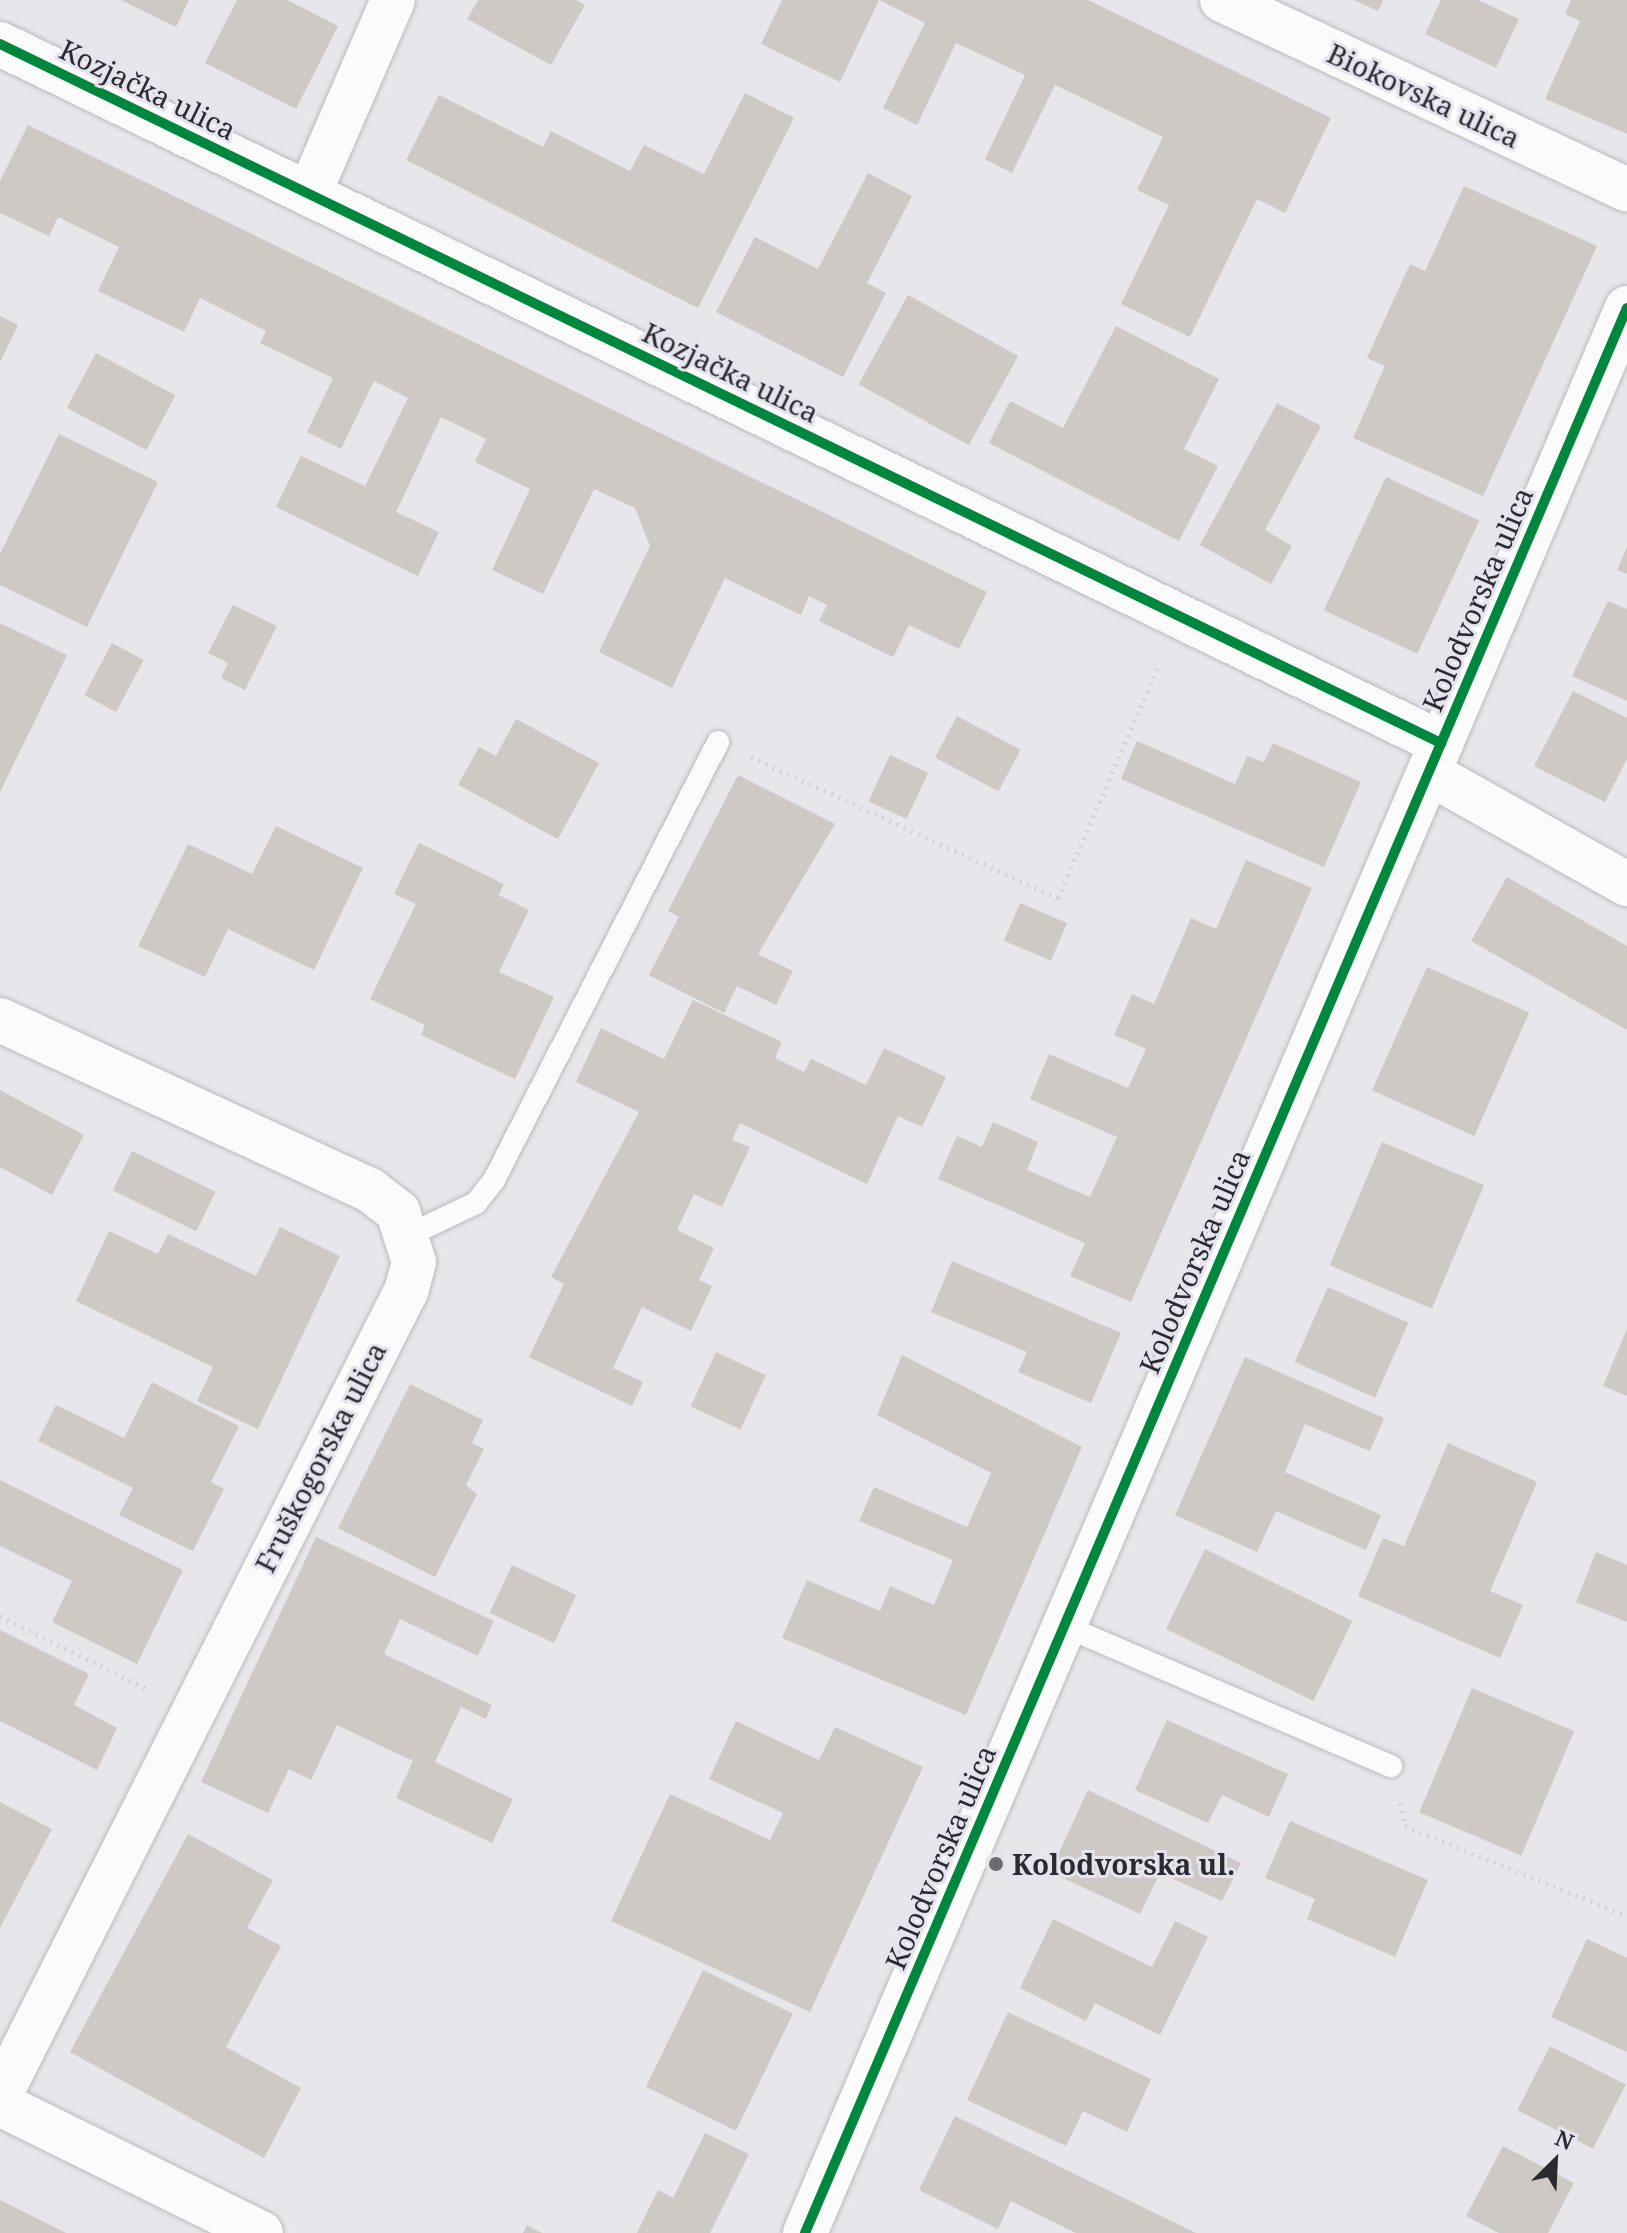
<!DOCTYPE html>
<html>
<head>
<meta charset="utf-8">
<style>
  body { margin:0 }
  #map { position:relative; width:1627px; height:2233px; overflow:hidden; background:#e6e6eb; font-family:"Noto Serif",serif }
  div>[style] { position:absolute }
  .building>* { inset:0; background:#cec9c4; transform-origin:0 0 }
  .path>* { height:5px; margin-top:-2.5px; transform-origin:0; background:repeating-linear-gradient(90deg,#d3d3d4 0 2px,transparent 0 8px) }
  .roads { filter:drop-shadow(0 0 2px #bbbabe) drop-shadow(0 0 2px #bbbabe) }
  .lane>* { height:22px; margin:-11px; padding:0 11px; transform-origin:11px; border-radius:11px; background:#fbfbfc }
  .street>* { height:44px; margin:-22px; padding:0 22px; transform-origin:22px; border-radius:22px; background:#fbfbfc }
  .secondary>* { height:44px; margin:-22px; padding:0 22px; transform-origin:22px; border-radius:22px; background:#fbfbfc }
  .cycleway>* { height:10px; margin:-5px; padding:0 5px; transform-origin:5px; border-radius:5px; background:#00873e }
  .dots>* { width:22px; height:22px; translate:-50% -50%; box-sizing:border-box; border:4px solid #e5e3ee; border-radius:50% }
  span { translate:-50% -50%; white-space:nowrap; text-align:center; line-height:1.15; -webkit-text-stroke:6px #e5e3ee; paint-order:stroke }
  .street-label { font-size:28px; color:#2b2a2e }
  .poi-label { font-size:28px; color:#2b2a2e; font-weight:700 }
  .left { translate:0 -50%; text-align:left }
  .north { position:absolute; left:1515px; top:2121px; width:80px; height:80px; -webkit-text-stroke:6px #e5e3ee; paint-order:stroke; rotate:24deg; font-size:22px; font-weight:700; line-height:32px; text-align:center; color:#2b2a2e }
  .north::after { content:''; display:block; margin:auto; width:28px; height:36px; background:#2b2a2e; clip-path:polygon(50% 0,100% 100%,50% 72%,0 100%) }
</style>
</head>
<body>
<div id="map">
  <div class="building">
    <i style="clip-path:polygon(121px 0,189px 0,176px 27px)"></i>
    <i style="clip-path:polygon(237px 0,287px 0,338px 26px,296px 109px,205px 63px)"></i>
    <i style="clip-path:polygon(478px 0,576px 0,585px 5px,551px 65px,467px 19px)"></i>
    <i style="clip-path:polygon(782px 0,1088px 0,1331px 118px,1285px 213px,1257px 199px,1190px 337px,1121px 304px,1169px 205px,1137px 190px,1163px 137px,1055px 85px,1012px 173px,985px 159px,1025px 75px,956px 43px,917px 125px,883px 108px,925px 23px,879px 0,840px 82px,761px 44px)"></i>
    <i style="clip-path:polygon(1354px 0,1383px 0,1378px 11px)"></i>
    <i style="clip-path:polygon(1441px 0,1478px 0,1519px 19px,1496px 68px,1425px 34px)"></i>
    <i style="clip-path:polygon(1571px 0,1627px 0,1627px 134px,1545px 99px,1580px 21px,1565px 14px)"></i>
    <i style="clip-path:polygon(745px 93px,794px 118px,698px 308px,406px 160px,439px 95px,543px 147px,551px 131px,630px 171px,644px 145px,704px 174px)"></i>
    <i style="clip-path:polygon(28px 125px,987px 592px,959px 649px,909px 625px,893px 657px,819px 621px,827px 605px,809px 596px,801px 615px,725px 578px,672px 688px,599px 652px,650px 546px,635px 508px,594px 489px,543px 594px,492px 570px,530px 489px,475px 462px,486px 439px,441px 417px,396px 512px,439px 532px,418px 576px,276px 507px,301px 456px,365px 486px,408px 398px,374px 381px,341px 449px,307px 432px,333px 378px,260px 343px,266px 331px,200px 298px,184px 332px,98px 291px,119px 247px,58px 217px,49px 236px,0 213px,0 181px)"></i>
    <i style="clip-path:polygon(868px 173px,912px 196px,867px 283px,886px 293px,843px 377px,716px 312px,755px 237px,818px 269px)"></i>
    <i style="clip-path:polygon(1464px 186px,1597px 246px,1483px 496px,1353px 438px,1385px 366px,1367px 358px,1410px 264px,1425px 271px)"></i>
    <i style="left:908px;top:295px;width:126px;height:102px;rotate:29deg"></i>
    <i style="clip-path:polygon(0 316px,18px 325px,0 362px)"></i>
    <i style="clip-path:polygon(1116px 326px,1219px 379px,1184px 449px,1218px 466px,1179px 541px,989px 443px,1010px 401px,1063px 428px)"></i>
    <i style="left:96px;top:353px;width:90px;height:62px;rotate:28deg"></i>
    <i style="clip-path:polygon(1277px 403px,1321px 426px,1265px 530px,1292px 546px,1271px 584px,1200px 545px)"></i>
    <i style="clip-path:polygon(59px 434px,158px 482px,87px 627px,0 585px,0 554px)"></i>
    <i style="left:1386px;top:477px;width:103px;height:147px;rotate:25deg"></i>
    <i style="clip-path:polygon(1627px 547px,1627px 574px,1617px 570px)"></i>
    <i style="clip-path:polygon(1608px 601px,1627px 609px,1627px 701px,1572px 676px)"></i>
    <i style="clip-path:polygon(233px 605px,277px 626px,245px 690px,221px 678px,228px 663px,208px 653px)"></i>
    <i style="clip-path:polygon(0 623px,67px 655px,0 792px)"></i>
    <i style="left:112px;top:643px;width:36px;height:59px;rotate:28deg"></i>
    <i style="clip-path:polygon(1573px 691px,1627px 718px,1627px 759px,1605px 802px,1534px 766px)"></i>
    <i style="left:957px;top:716px;width:72px;height:47px;rotate:28deg"></i>
    <i style="clip-path:polygon(516px 719px,599px 763px,558px 839px,458px 785px,479px 747px,496px 756px)"></i>
    <i style="clip-path:polygon(1137px 741px,1235px 784px,1247px 756px,1264px 762px,1273px 743px,1361px 782px,1324px 867px,1121px 779px)"></i>
    <i style="left:890px;top:755px;width:42px;height:51px;rotate:25deg"></i>
    <i style="clip-path:polygon(738px 775px,835px 824px,758px 954px,793px 971px,776px 1005px,737px 986px,724px 1013px,649px 975px,679px 917px,668px 911px)"></i>
    <i style="clip-path:polygon(276px 826px,363px 868px,314px 970px,228px 929px,205px 977px,138px 946px,188px 844px,252px 874px)"></i>
    <i style="clip-path:polygon(419px 843px,504px 884px,499px 895px,529px 910px,499px 972px,554px 997px,515px 1079px,421px 1035px,425px 1025px,370px 999px,416px 904px,394px 894px)"></i>
    <i style="clip-path:polygon(1246px 860px,1312px 888px,1131px 1302px,1070px 1276px,1085px 1243px,938px 1179px,957px 1136px,982px 1147px,993px 1122px,1038px 1142px,1027px 1170px,1090px 1197px,1117px 1137px,1030px 1099px,1049px 1054px,1128px 1088px,1146px 1049px,1114px 1035px,1132px 994px,1154px 1004px,1191px 918px,1216px 929px)"></i>
    <i style="clip-path:polygon(1507px 877px,1627px 946px,1627px 1030px,1471px 941px)"></i>
    <i style="left:1020px;top:903px;width:51px;height:41px;rotate:23deg"></i>
    <i style="left:1427px;top:967px;width:112px;height:135px;rotate:24deg"></i>
    <i style="clip-path:polygon(693px 1000px,782px 1042px,775px 1058px,804px 1072px,811px 1059px,866px 1085px,884px 1048px,946px 1077px,922px 1127px,898px 1116px,867px 1184px,740px 1123px,732px 1140px,750px 1147px,722px 1207px,694px 1194px,677px 1230px,714px 1248px,699px 1280px,712px 1286px,691px 1331px,642px 1307px,613px 1368px,643px 1382px,632px 1406px,529px 1357px,564px 1284px,551px 1277px,639px 1112px,576px 1082px,601px 1028px,664px 1059px)"></i>
    <i style="clip-path:polygon(0 1090px,84px 1135px,52px 1195px,0 1167px)"></i>
    <i style="left:1382px;top:1142px;width:111px;height:134px;rotate:23deg"></i>
    <i style="left:132px;top:1151px;width:93px;height:44px;rotate:26deg"></i>
    <i style="clip-path:polygon(280px 1227px,340px 1256px,258px 1429px,197px 1401px,213px 1367px,76px 1301px,109px 1231px,158px 1254px,168px 1234px,256px 1276px)"></i>
    <i style="clip-path:polygon(952px 1261px,1121px 1333px,1091px 1403px,1018px 1372px,1027px 1352px,931px 1312px)"></i>
    <i style="left:1328px;top:1287px;width:88px;height:82px;rotate:24deg"></i>
    <i style="clip-path:polygon(1627px 1329px,1627px 1396px,1603px 1386px)"></i>
    <i style="left:716px;top:1352px;width:55px;height:60px;rotate:25deg"></i>
    <i style="clip-path:polygon(902px 1355px,1082px 1447px,966px 1715px,782px 1638px,807px 1580px,880px 1611px,890px 1586px,934px 1605px,953px 1560px,859px 1521px,874px 1487px,967px 1527px,991px 1473px,877px 1415px)"></i>
    <i style="clip-path:polygon(1245px 1357px,1384px 1418px,1370px 1451px,1305px 1424px,1285px 1472px,1381px 1515px,1366px 1550px,1276px 1511px,1257px 1552px,1175px 1515px)"></i>
    <i style="clip-path:polygon(152px 1382px,239px 1426px,211px 1482px,224px 1489px,193px 1551px,119px 1515px,133px 1488px,38px 1441px,56px 1405px,124px 1438px)"></i>
    <i style="clip-path:polygon(410px 1384px,483px 1420px,472px 1443px,484px 1449px,466px 1485px,477px 1494px,435px 1577px,338px 1528px)"></i>
    <i style="clip-path:polygon(1448px 1443px,1537px 1482px,1490px 1591px,1523px 1605px,1500px 1658px,1358px 1596px,1383px 1538px,1404px 1546px)"></i>
    <i style="clip-path:polygon(0 1480px,183px 1570px,137px 1664px,52px 1622px,72px 1581px,0 1546px)"></i>
    <i style="clip-path:polygon(316px 1537px,494px 1621px,478px 1656px,400px 1619px,384px 1654px,492px 1705px,486px 1719px,461px 1707px,435px 1762px,513px 1799px,492px 1843px,396px 1798px,413px 1761px,337px 1725px,311px 1780px,289px 1769px,268px 1813px,201px 1782px)"></i>
    <i style="left:1205px;top:1549px;width:164px;height:89px;rotate:26deg"></i>
    <i style="clip-path:polygon(1596px 1552px,1627px 1565px,1627px 1622px,1576px 1602px)"></i>
    <i style="left:512px;top:1565px;width:71px;height:53px;rotate:25deg"></i>
    <i style="clip-path:polygon(0 1630px,89px 1674px,74px 1705px,117px 1728px,97px 1770px,0 1721px)"></i>
    <i style="left:1472px;top:1688px;width:111px;height:135px;rotate:23deg"></i>
    <i style="clip-path:polygon(1167px 1720px,1288px 1774px,1269px 1817px,1222px 1795px,1208px 1823px,1135px 1790px)"></i>
    <i style="clip-path:polygon(736px 1721px,819px 1760px,835px 1727px,923px 1767px,810px 2012px,611px 1921px,670px 1794px,770px 1840px,783px 1813px,709px 1779px)"></i>
    <i style="clip-path:polygon(1088px 1790px,1241px 1863px,1222px 1901px,1160px 1873px,1140px 1914px,1050px 1872px)"></i>
    <i style="clip-path:polygon(0 1802px,52px 1829px,0 1928px)"></i>
    <i style="clip-path:polygon(1290px 1821px,1428px 1880px,1395px 1957px,1307px 1919px,1315px 1899px,1265px 1878px)"></i>
    <i style="clip-path:polygon(188px 1834px,273px 1880px,247px 1928px,281px 1946px,226px 2047px,301px 2088px,264px 2158px,70px 2052px)"></i>
    <i style="clip-path:polygon(1053px 1919px,1152px 1967px,1175px 1921px,1208px 1937px,1160px 2035px,1095px 2003px,1086px 2021px,1020px 1988px)"></i>
    <i style="clip-path:polygon(1587px 1939px,1627px 1958px,1627px 2052px,1551px 2017px)"></i>
    <i style="left:703px;top:1970px;width:100px;height:130px;rotate:26deg"></i>
    <i style="clip-path:polygon(1008px 2012px,1151px 2079px,1127px 2132px,1083px 2111px,1066px 2146px,967px 2100px)"></i>
    <i style="left:1550px;top:2046px;width:85px;height:72px;rotate:27deg"></i>
    <i style="clip-path:polygon(955px 2116px,1196px 2233px,1076px 2233px,1011px 2201px,998px 2229px,919px 2190px)"></i>
    <i style="clip-path:polygon(705px 2133px,749px 2154px,710px 2233px,637px 2233px,658px 2190px,673px 2198px)"></i>
    <i style="clip-path:polygon(1503px 2146px,1574px 2183px,1548px 2233px,1499px 2233px,1466px 2216px)"></i>
    <i style="clip-path:polygon(0 2200px,66px 2233px,0 2233px)"></i>
    <i style="clip-path:polygon(527px 2225px,542px 2233px,523px 2233px)"></i>
  </div>
  <div class="path">
    <i style="left:751px;top:757px;width:338px;rotate:24.7deg"></i>
    <i style="left:1058px;top:898px;width:257px;rotate:-66.6deg"></i>
    <i style="left:0;top:1616px;width:166px;rotate:26.4deg"></i>
    <i style="left:1400px;top:1803px;width:24px;rotate:78deg"></i>
    <i style="left:1405px;top:1826px;width:240px;rotate:22.1deg"></i>
  </div>
  <div class="roads">
    <div class="lane">
      <i style="left:411px;top:1234px;width:72px;rotate:-25.5deg"></i>
      <i style="left:476px;top:1203px;width:29px;rotate:-52deg"></i>
      <i style="left:494px;top:1180px;width:492px;rotate:-62.9deg"></i>
      <i style="left:1064px;top:1626px;width:356px;rotate:23.2deg"></i>
    </div>
    <div class="street">
      <i style="left:1222px;top:0;width:447px;rotate:25.1deg"></i>
      <i style="left:0;top:44px;width:1602px;rotate:25.88deg"></i>
      <i style="left:309px;top:194px;width:211px;rotate:-66.6deg"></i>
      <i style="left:1429px;top:773px;width:227px;rotate:29.3deg"></i>
      <i style="left:0;top:1020px;width:407px;rotate:24.7deg"></i>
      <i style="left:370px;top:1190px;width:36px;rotate:38deg"></i>
      <i style="left:398px;top:1212px;width:52px;rotate:72.3deg"></i>
      <i style="left:414px;top:1262px;width:30px;rotate:105deg"></i>
      <i style="left:406px;top:1291px;width:901px;rotate:116.79deg"></i>
      <i style="left:0;top:2104px;width:291px;rotate:26.3deg"></i>
    </div>
    <div class="secondary">
      <i style="left:805px;top:2233px;width:2093px;rotate:-66.88deg"></i>
    </div>
  </div>
  <div class="cycleway">
    <i style="left:0;top:44px;width:1602px;rotate:25.88deg"></i>
    <i style="left:805px;top:2233px;width:2093px;rotate:-66.88deg"></i>
  </div>
  <div class="dots">
    <i style="left:996px;top:1864px;background:#6c6c70"></i>
  </div>
  <div class="street-label">
    <span style="left:148px;top:89px;rotate:26deg">Kozjačka ulica</span>
    <span style="left:1424px;top:95px;rotate:25deg">Biokovska ulica</span>
    <span style="left:731px;top:372px;rotate:26deg">Kozjačka ulica</span>
    <span style="left:1477px;top:599px;rotate:-67deg">Kolodvorska ulica</span>
    <span style="left:1194px;top:1261px;rotate:-67deg">Kolodvorska ulica</span>
    <span style="left:320px;top:1457px;rotate:-63deg">Fruškogorska ulica</span>
    <span style="left:940px;top:1857px;rotate:-67deg">Kolodvorska ulica</span>
  </div>
  <div class="poi-label">
    <span class="left" style="left:1012px;top:1864px">Kolodvorska ul.</span>
  </div>
  <div class="north">N</div>
</div>
</body>
</html>
